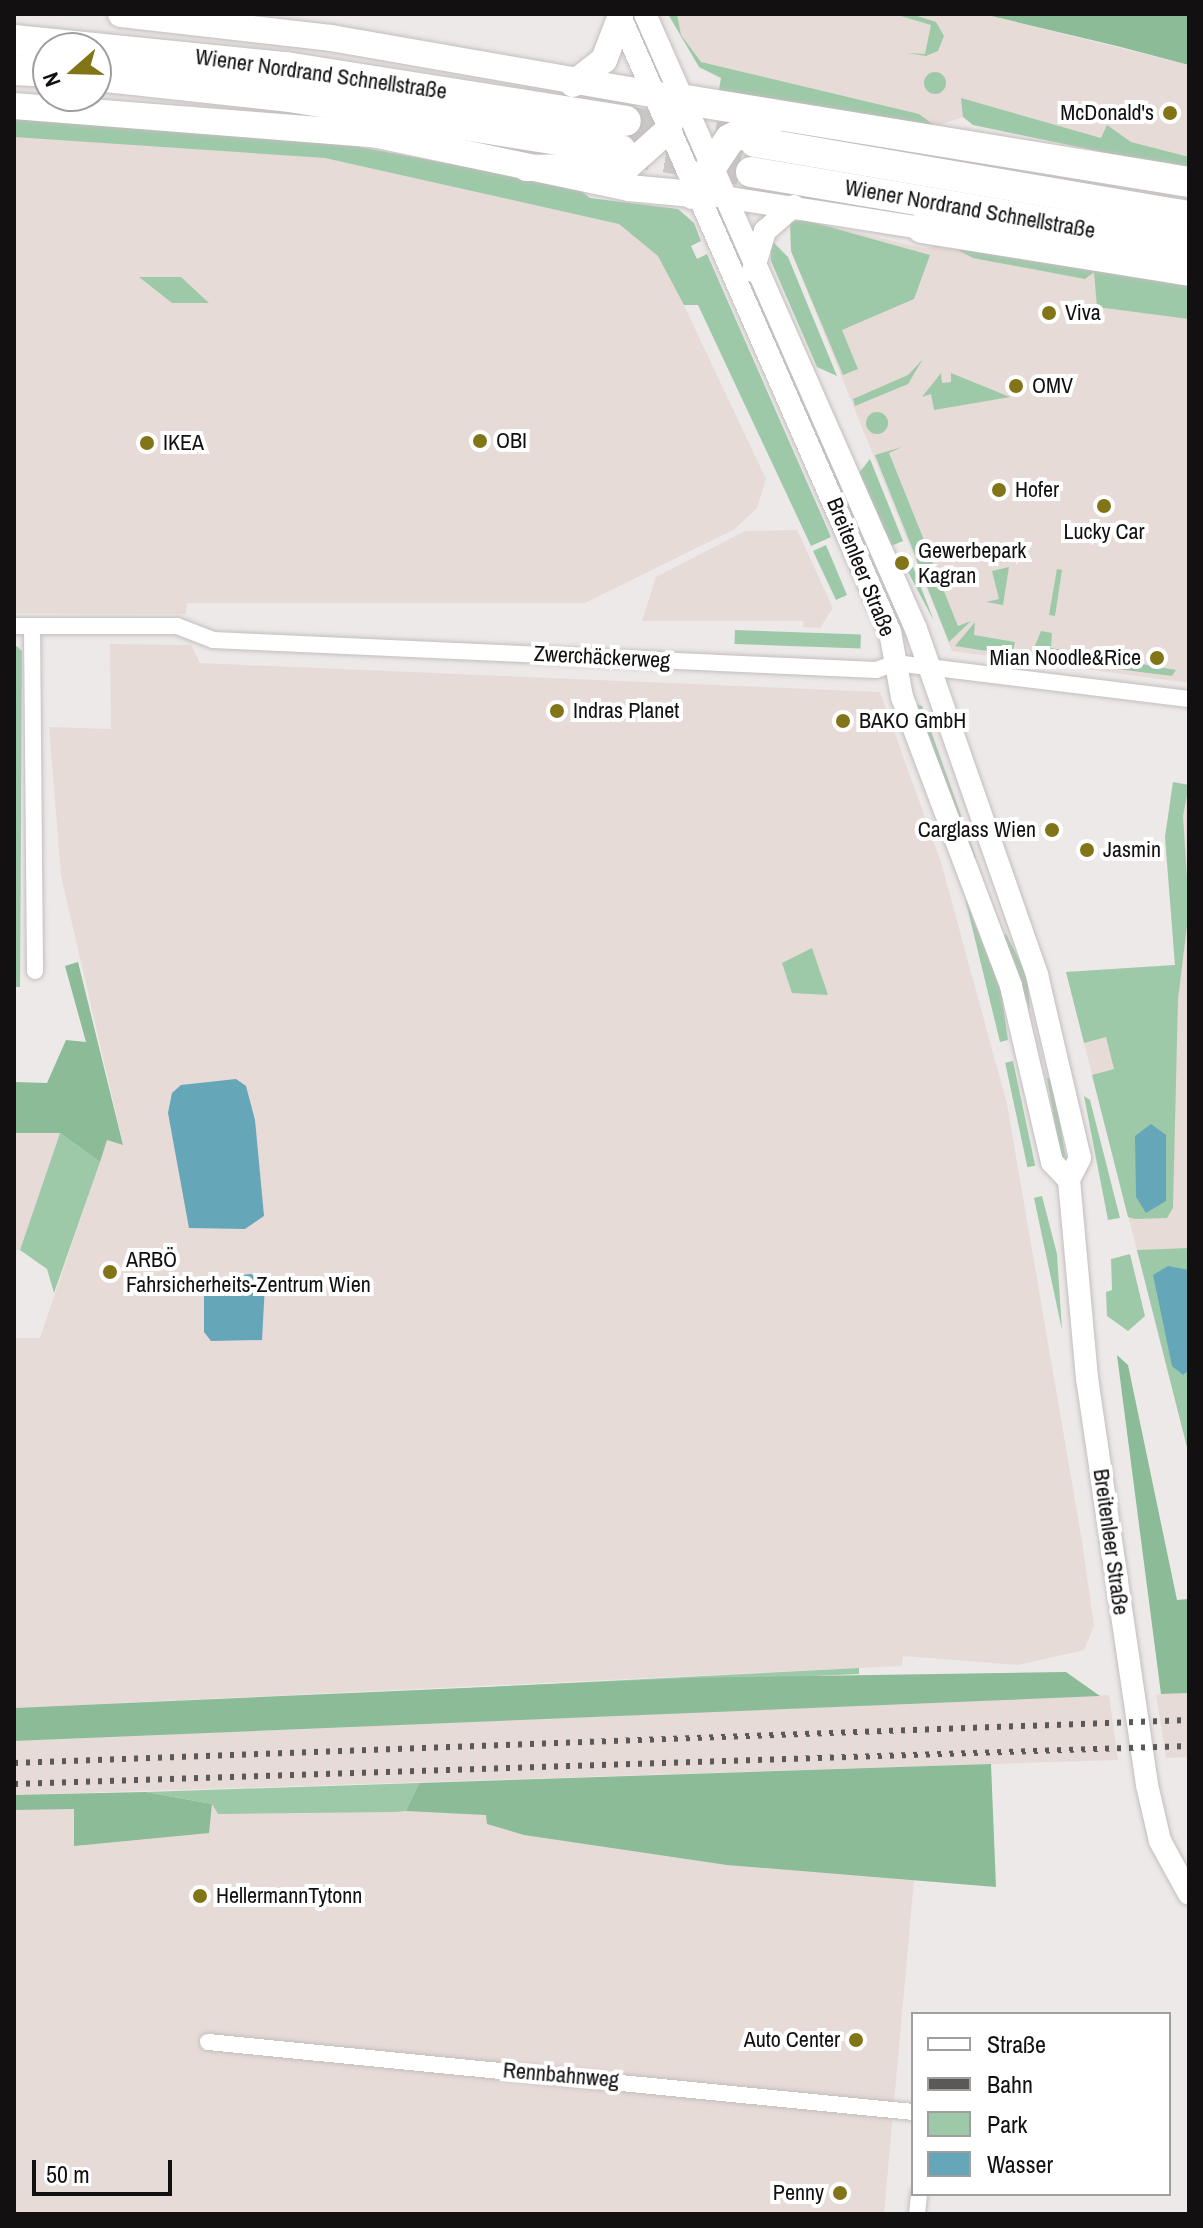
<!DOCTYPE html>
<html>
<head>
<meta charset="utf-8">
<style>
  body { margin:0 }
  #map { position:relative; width:1203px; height:2228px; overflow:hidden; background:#ede9e8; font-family:"Archivo Narrow",sans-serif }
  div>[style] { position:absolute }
  .built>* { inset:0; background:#e7dbd7 }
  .green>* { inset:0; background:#9ec9a9; transform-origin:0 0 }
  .round { border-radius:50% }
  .forest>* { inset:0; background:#8bbb97 }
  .water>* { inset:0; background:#65a7b9 }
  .highway-tunnel>* { height:30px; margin-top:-15px; transform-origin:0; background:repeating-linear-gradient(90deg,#ccc8c8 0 30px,transparent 0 45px) }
  .roads { filter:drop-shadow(0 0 2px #c2bebd) drop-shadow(0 0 2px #c2bebd) }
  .street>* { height:16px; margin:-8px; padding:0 8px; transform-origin:8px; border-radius:8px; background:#fff }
  .secondary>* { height:22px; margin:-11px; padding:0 11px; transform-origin:11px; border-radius:11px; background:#fff }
  .primary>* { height:26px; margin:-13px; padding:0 13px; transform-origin:13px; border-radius:13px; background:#fff }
  .highway>* { height:30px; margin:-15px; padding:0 15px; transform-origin:15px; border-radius:15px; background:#fff }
  .rail>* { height:6px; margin-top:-3px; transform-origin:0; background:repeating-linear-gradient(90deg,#5b5858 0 4px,transparent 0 12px) }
  .dots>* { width:22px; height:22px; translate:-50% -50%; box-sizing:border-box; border:4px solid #fff; border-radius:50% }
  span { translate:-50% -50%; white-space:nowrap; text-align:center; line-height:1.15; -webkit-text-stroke:8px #fff; paint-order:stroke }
  .street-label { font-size:22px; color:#121010 }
  .poi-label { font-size:22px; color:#121010 }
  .right { translate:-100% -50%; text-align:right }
  .left { translate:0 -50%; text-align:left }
  .frame { position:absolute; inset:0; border:16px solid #121010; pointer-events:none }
  .legend { position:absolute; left:911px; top:2012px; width:260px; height:184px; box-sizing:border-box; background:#fff; border:2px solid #a09f9f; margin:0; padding:10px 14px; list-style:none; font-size:24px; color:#121010 }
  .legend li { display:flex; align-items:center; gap:16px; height:40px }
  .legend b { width:40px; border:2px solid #a09f9f }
  .north { position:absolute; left:32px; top:32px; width:80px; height:80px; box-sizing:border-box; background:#fff; border:2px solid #a09f9f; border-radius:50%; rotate:250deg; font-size:22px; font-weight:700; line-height:32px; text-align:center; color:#121010 }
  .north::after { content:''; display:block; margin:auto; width:28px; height:36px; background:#817518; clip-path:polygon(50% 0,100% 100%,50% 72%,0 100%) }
  .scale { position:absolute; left:32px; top:2160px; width:140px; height:36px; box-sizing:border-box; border:4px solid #121010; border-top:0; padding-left:10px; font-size:24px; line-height:28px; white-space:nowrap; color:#121010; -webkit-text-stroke:6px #fff; paint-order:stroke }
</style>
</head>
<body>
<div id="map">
  <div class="built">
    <i style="clip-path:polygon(668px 14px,983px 14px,1189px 65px,1189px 170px,963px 117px,933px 127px,719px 90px,721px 78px,699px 67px)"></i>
    <i style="clip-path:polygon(14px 122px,215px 137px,650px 213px,663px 261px,766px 479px,757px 508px,735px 529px,585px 603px,187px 603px,186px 614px,14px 613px)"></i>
    <i style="clip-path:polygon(804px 220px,923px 248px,950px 244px,1099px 270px,1189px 294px,1189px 683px,952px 651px,791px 251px,790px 222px)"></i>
    <i style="clip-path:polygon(797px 530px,833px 608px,820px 628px,803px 627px,803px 621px,642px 621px,656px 577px,745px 531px)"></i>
    <i style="clip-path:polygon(110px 644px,191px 645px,200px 663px,880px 692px,941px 862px,1007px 1104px,1082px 1541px,1094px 1626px,1084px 1650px,1018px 1665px,903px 1656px,902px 1666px,14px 1708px,14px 1338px,40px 1338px,107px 1140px,123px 1144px,61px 876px,49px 727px,111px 729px)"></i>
    <i style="clip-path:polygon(1173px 782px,1189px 785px,1189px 1455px,1066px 972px,1175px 965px,1165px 837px)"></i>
    <i style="clip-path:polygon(14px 1133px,60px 1133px,20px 1250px,14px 1250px)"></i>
    <i style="clip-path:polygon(1189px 1693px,1189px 1757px,1166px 1758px,1156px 1694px)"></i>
    <i style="clip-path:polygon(1109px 1695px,1118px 1760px,14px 1795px,14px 1741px)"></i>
    <i style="clip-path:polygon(486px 1796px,487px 1824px,915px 1869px,884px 2214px,14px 2214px,14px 1810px)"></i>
  </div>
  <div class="green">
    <i style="clip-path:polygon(668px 14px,677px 14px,681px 35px,701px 62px,919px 114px,935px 126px,719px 90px,721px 78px,699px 67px)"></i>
    <i style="clip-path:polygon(894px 14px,911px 14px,936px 22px,944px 36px,938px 51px,926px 56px,907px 53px,925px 54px,931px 25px)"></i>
    <i class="round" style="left:924px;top:72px;width:22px;height:22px"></i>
    <i style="clip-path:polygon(961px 98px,1101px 138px,1107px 125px,1131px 142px,1189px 157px,1189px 170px,973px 125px,963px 117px)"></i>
    <i style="clip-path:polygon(14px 118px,339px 143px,577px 188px,590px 198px,678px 209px,694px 223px,701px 241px,691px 246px,697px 259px,707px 254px,831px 537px,811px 546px,698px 305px,684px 305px,658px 256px,619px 224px,325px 158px,14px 137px)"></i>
    <i style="clip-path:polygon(804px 220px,930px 255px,914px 299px,842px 330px,858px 369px,843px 375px,791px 251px,790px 222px)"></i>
    <i style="clip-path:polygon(771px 240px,788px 257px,837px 376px,817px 367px,771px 261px)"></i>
    <i style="clip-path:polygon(951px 246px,1189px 284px,1189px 319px,1097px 307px,1094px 272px,1085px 279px,973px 258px)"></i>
    <i style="clip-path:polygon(139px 277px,181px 277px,209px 303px,172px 303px)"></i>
    <i style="clip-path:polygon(923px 359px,908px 384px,855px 406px,853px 399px,908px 375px)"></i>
    <i style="clip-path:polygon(941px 373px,942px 383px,951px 382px,951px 373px,1010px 397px,934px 410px,931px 394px,922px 397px)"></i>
    <i class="round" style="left:866px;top:412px;width:22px;height:22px"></i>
    <i style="clip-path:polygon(902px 447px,889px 453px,928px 550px,915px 555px,875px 455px)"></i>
    <i style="clip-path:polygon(870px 459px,903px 541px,891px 546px,859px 473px)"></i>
    <i style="clip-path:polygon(826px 545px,847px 595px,836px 600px,813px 551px)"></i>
    <i style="clip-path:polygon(929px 554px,958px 626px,971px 621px,949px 642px,916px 559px)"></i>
    <i style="clip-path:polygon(913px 567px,934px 621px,907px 570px)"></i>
    <i style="clip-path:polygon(1009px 567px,1003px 605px,986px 602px,999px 599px,992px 571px)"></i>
    <i style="clip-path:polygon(1057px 569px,1062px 570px,1055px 616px,1049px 615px)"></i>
    <i style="clip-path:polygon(975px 622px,974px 635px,1015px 642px,1012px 655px,955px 646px)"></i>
    <i style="left:735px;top:630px;width:126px;height:14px;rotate:2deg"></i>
    <i style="clip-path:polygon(1041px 631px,1052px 633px,1051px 648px,1176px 670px,1172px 676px,1030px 658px)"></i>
    <i style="clip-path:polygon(14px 644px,22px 651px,20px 987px,14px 987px)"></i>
    <i style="clip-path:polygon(914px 704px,922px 706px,976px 858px,974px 859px)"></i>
    <i style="clip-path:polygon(1173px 782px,1189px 785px,1183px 816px,1189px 909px,1178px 999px,1173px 1208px,1167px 1218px,1135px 1219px,1128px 1217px,1092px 1075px,1114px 1069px,1106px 1037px,1084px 1043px,1066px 972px,1175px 965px,1165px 837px)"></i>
    <i style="clip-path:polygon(965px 898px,1001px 991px,1008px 1040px,1000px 1042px)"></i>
    <i style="clip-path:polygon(1006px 934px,1027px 975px,1030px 1010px,1003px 936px)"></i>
    <i style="clip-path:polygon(812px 948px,828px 995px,792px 993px,782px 963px)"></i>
    <i style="left:1013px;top:1061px;width:107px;height:8px;rotate:78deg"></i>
    <i style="clip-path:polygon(1047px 1078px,1053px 1080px,1066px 1160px,1061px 1157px)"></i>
    <i style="clip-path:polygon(1084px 1096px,1090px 1100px,1120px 1218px,1108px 1220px)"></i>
    <i style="clip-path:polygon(60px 1133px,100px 1162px,54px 1293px,47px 1269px,20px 1250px)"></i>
    <i style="clip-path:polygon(1042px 1196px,1057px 1254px,1062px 1330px,1034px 1198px)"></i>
    <i style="clip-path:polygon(1189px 1248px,1189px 1455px,1137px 1250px)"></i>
    <i style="clip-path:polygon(1130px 1254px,1145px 1316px,1128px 1331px,1107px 1316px,1106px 1292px,1112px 1290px,1111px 1259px)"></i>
    <i style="clip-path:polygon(859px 1668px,859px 1674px,63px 1709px)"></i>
    <i style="clip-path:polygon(419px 1783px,406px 1811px,395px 1812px,218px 1814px,212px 1804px,146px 1792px)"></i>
  </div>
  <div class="forest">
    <i style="clip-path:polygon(983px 14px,1189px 14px,1189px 65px,1117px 46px)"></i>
    <i style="clip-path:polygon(78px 962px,123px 1145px,107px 1140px,100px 1162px,60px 1133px,14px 1133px,14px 1082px,47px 1083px,66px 1040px,86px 1042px,65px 966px)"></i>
    <i style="clip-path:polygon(1117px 1355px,1128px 1365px,1177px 1600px,1189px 1599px,1189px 1693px,1161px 1694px)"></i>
    <i style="clip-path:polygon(1066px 1672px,1100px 1696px,14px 1741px,14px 1708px,691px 1678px)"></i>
    <i style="clip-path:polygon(991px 1764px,996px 1887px,727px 1865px,524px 1835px,487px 1824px,486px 1815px,406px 1811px,419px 1783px)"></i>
    <i style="clip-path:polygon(146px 1792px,212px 1804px,209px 1833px,74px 1846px,74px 1809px,14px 1810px,14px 1795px)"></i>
  </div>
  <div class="water">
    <i style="clip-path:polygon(236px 1079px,246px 1086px,255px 1120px,264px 1216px,245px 1229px,189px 1228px,168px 1113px,172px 1093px,181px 1085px)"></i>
    <i style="clip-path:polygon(1151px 1124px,1166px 1135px,1166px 1201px,1146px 1213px,1136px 1197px,1135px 1136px)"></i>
    <i style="clip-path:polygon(1168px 1266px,1189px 1270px,1189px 1370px,1183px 1375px,1172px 1366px,1153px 1275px)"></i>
    <i style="clip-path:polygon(251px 1274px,265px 1284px,262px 1340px,211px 1341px,204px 1332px,204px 1279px)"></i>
  </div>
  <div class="highway-tunnel">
    <i style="left:626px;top:121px;width:129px;rotate:9.4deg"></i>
    <i style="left:621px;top:150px;width:132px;rotate:9.6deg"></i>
  </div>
  <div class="roads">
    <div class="street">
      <i style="left:14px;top:626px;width:163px"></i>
      <i style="left:177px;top:626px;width:39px;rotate:21deg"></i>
      <i style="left:213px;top:640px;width:664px;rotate:2.59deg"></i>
      <i style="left:876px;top:670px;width:20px;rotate:-20deg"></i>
      <i style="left:895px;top:663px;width:296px;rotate:7deg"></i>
      <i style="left:32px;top:626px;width:345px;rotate:89.5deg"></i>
      <i style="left:208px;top:2042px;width:708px;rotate:5.67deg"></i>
      <i style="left:917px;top:2214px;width:20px;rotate:-84deg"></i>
    </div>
    <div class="secondary">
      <i style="left:619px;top:14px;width:675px;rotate:66.32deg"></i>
      <i style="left:890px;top:632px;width:66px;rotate:79.5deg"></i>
      <i style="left:902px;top:697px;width:309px;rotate:69.3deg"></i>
      <i style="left:1011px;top:986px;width:181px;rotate:76.9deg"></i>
      <i style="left:1052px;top:1162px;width:25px;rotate:47deg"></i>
      <i style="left:1069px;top:1180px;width:199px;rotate:84.8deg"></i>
      <i style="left:1087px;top:1378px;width:411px;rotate:81.6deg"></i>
      <i style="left:1147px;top:1785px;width:57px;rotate:76.9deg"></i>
      <i style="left:1160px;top:1841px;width:60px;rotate:61.3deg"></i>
      <i style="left:645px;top:14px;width:672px;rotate:66.22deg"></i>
      <i style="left:916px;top:629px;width:367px;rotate:70.7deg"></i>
      <i style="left:1037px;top:975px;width:188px;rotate:76.8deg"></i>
      <i style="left:1080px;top:1158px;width:25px;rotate:117deg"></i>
      <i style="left:711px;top:195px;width:214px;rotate:8.9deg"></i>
      <i style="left:753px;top:271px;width:42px;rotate:-73.3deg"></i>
      <i style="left:765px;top:231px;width:38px;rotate:-41deg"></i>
    </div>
    <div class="primary">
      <i style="left:121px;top:14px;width:211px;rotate:6.5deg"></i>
      <i style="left:331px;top:38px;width:354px;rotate:9.9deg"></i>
      <i style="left:680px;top:99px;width:35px;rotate:112deg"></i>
      <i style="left:667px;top:131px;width:52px;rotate:138.1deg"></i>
      <i style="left:628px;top:166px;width:102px;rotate:178.9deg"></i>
      <i style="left:573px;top:84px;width:39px;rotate:-38deg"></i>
      <i style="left:604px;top:60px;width:45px;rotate:-69.1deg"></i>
      <i style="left:14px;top:106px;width:360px;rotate:4.5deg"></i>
      <i style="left:373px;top:134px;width:262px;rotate:11.9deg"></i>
      <i style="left:629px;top:188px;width:64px;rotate:5.4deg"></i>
    </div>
    <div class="highway">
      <i style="left:14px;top:40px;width:273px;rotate:5.7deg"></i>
      <i style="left:286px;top:67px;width:344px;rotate:9deg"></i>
      <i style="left:14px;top:70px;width:34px;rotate:3deg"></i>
      <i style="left:96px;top:76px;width:195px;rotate:6.2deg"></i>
      <i style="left:290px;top:97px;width:335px;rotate:9.1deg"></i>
      <i style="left:680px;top:99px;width:516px;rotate:9.26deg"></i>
      <i style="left:755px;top:142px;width:440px;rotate:9.7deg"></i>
      <i style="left:751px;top:172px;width:444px;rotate:9.6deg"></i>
      <i style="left:693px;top:194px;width:66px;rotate:-56.1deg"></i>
      <i style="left:730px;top:139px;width:48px;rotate:-26deg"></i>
      <i style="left:922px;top:228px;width:270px;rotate:9.1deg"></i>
    </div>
  </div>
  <div class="rail">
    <i style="left:14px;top:1763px;width:1176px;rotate:-2.1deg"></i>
    <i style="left:14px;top:1784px;width:1176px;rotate:-1.85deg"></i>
  </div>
  <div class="dots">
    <i style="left:1170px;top:113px;background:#817518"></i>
    <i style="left:1049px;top:313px;background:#817518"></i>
    <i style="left:1016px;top:386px;background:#817518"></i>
    <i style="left:480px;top:441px;background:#817518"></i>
    <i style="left:147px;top:443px;background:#817518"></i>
    <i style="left:999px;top:490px;background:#817518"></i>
    <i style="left:1104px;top:506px;background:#817518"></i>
    <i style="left:902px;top:563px;background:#817518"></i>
    <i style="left:1157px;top:658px;background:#817518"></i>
    <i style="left:557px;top:711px;background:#817518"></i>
    <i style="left:843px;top:721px;background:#817518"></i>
    <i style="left:1052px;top:830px;background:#817518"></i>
    <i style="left:1087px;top:850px;background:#817518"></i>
    <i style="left:110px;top:1272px;background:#817518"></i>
    <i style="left:200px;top:1896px;background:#817518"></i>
    <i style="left:856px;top:2040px;background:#817518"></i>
    <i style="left:840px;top:2193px;background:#817518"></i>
  </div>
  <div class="street-label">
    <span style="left:321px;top:74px;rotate:8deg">Wiener Nordrand Schnellstraße</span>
    <span style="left:970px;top:209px;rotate:10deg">Wiener Nordrand Schnellstraße</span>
    <span style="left:861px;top:567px;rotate:68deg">Breitenleer Straße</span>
    <span style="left:602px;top:657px;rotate:3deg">Zwerchäckerweg</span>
    <span style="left:1111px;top:1542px;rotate:82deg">Breitenleer Straße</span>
    <span style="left:561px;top:2075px;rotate:5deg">Rennbahnweg</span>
  </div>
  <div class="poi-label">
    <span class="right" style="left:1154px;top:113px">McDonald's</span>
    <span class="left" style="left:1065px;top:313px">Viva</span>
    <span class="left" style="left:1032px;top:386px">OMV</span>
    <span class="left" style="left:496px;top:441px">OBI</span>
    <span class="left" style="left:163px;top:443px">IKEA</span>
    <span class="left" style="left:1015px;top:490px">Hofer</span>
    <span style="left:1104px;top:532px">Lucky Car</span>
    <span class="left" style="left:918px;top:563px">Gewerbepark<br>Kagran</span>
    <span class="right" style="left:1141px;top:658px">Mian Noodle&amp;Rice</span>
    <span class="left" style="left:573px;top:711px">Indras Planet</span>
    <span class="left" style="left:859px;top:721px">BAKO GmbH</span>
    <span class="right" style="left:1036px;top:830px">Carglass Wien</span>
    <span class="left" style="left:1103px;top:850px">Jasmin</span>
    <span class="left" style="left:126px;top:1272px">ARBÖ<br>Fahrsicherheits-Zentrum Wien</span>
    <span class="left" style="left:216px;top:1896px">HellermannTytonn</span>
    <span class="right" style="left:840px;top:2040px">Auto Center</span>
    <span class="right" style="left:824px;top:2193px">Penny</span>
  </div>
  <div class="frame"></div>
  <ul class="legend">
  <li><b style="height:10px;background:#fff"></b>Straße</li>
  <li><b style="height:10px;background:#5b5858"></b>Bahn</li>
  <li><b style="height:22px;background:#9ec9a9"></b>Park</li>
  <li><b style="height:22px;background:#65a7b9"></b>Wasser</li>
  </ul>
  <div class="north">N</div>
  <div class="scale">50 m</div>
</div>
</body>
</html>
